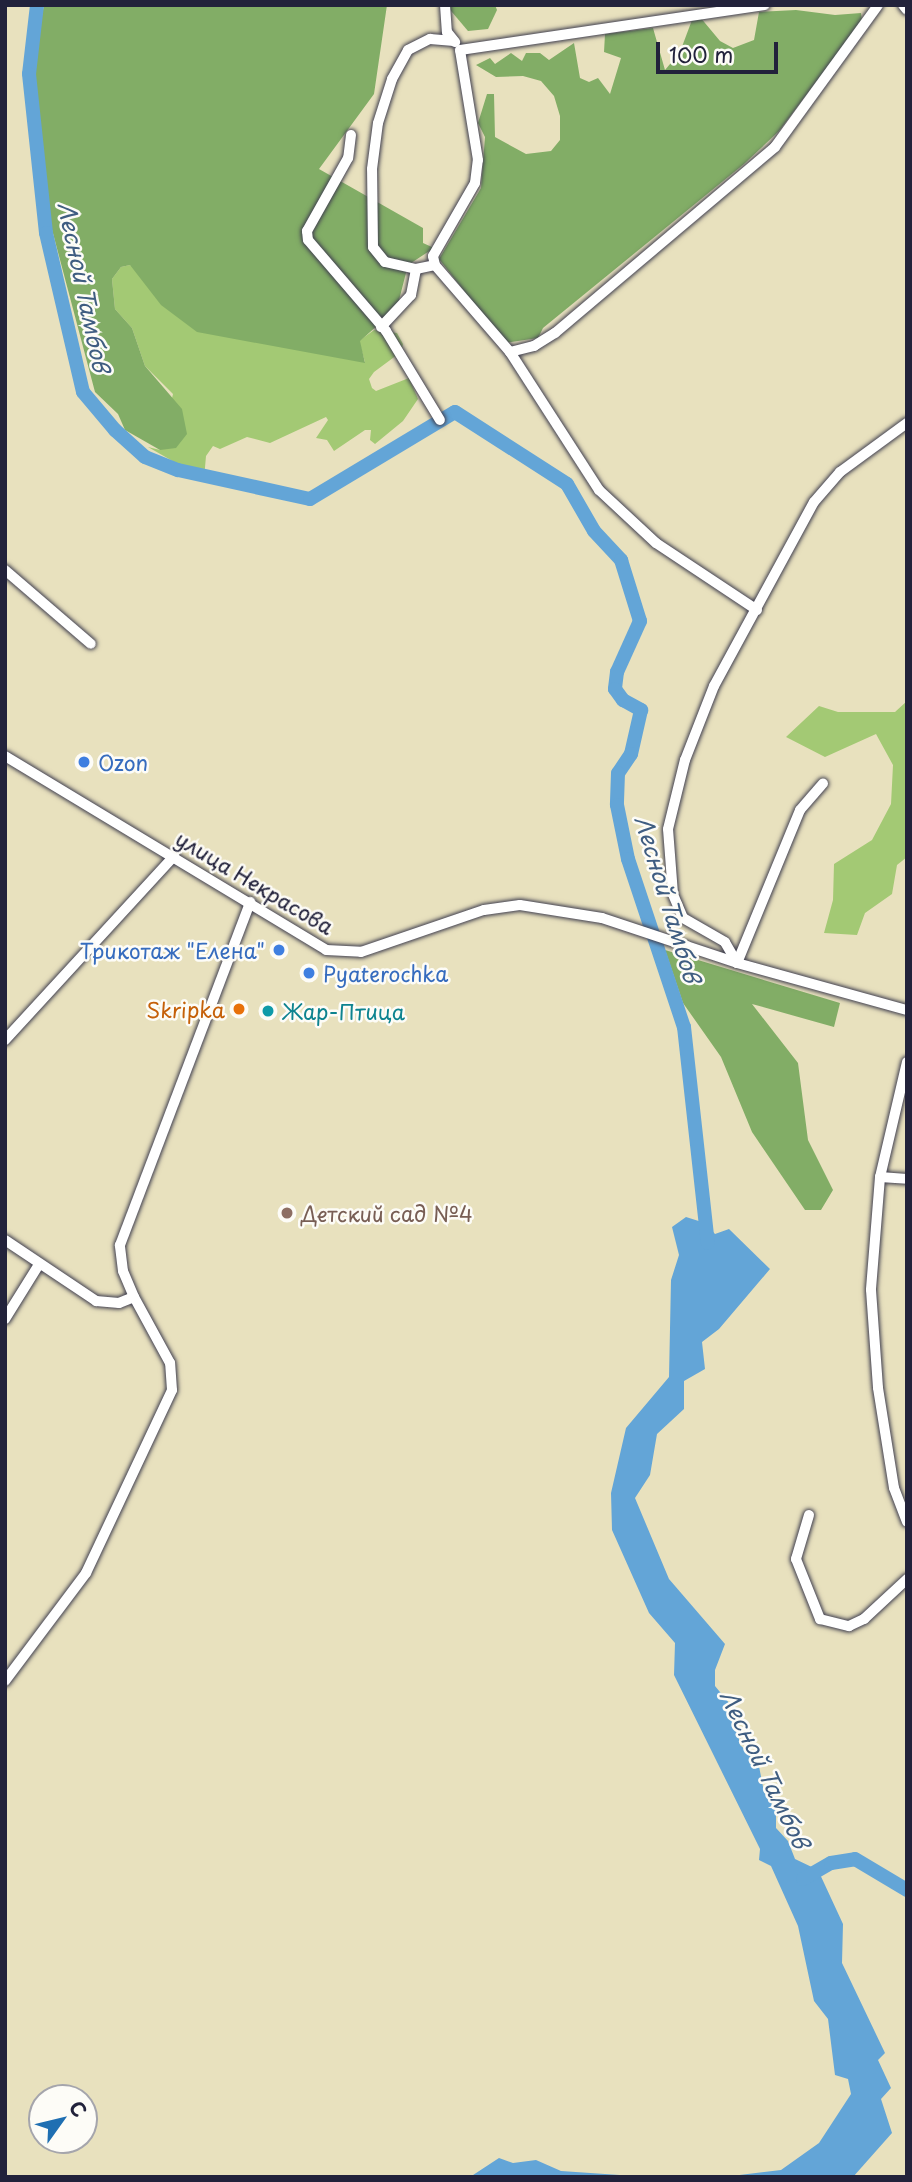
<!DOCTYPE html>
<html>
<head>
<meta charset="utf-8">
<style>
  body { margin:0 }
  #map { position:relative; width:912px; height:2182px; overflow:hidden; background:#e8e1be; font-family:"Playpen Sans",sans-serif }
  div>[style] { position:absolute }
  .green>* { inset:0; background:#a3c974 }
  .forest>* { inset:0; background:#82ad66 }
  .water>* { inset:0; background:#63a5d7 }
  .river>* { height:14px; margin:-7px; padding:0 7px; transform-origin:7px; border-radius:7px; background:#63a5d7 }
  .roads { filter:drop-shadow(0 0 2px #403f4f) drop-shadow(0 0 2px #403f4f) }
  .minor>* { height:10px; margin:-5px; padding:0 5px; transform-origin:5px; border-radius:5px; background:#fff }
  .dots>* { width:19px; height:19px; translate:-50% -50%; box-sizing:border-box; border:4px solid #fdfcf7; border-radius:50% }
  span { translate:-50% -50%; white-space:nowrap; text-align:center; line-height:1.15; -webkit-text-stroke:5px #fdfcf7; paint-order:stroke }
  .shop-label { font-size:21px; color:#366cbe }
  .left { translate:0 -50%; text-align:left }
  .right { translate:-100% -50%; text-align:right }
  .street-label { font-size:21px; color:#22223b }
  .food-label { font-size:21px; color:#c56008 }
  .culture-label { font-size:21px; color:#0d838f }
  .education-label { font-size:21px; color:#785e54 }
  .water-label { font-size:23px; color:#3f5d81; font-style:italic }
  .frame { position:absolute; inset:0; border:7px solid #22223b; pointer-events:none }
  .north { position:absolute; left:28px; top:2084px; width:70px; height:70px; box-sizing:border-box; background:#fdfcf7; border:2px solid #a5a5ac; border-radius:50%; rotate:56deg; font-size:19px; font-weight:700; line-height:28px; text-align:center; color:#22223b }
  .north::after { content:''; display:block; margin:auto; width:24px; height:32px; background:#1f6fb2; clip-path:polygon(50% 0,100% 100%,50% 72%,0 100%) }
  .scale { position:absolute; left:656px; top:42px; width:122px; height:32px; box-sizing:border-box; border:4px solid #22223b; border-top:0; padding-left:9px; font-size:21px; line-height:24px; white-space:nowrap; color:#22223b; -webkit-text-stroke:5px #fdfcf7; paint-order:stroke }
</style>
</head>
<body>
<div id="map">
  <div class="green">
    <i style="clip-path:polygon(130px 265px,365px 362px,359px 341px,374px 330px,397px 333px,403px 344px,401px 352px,374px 372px,369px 379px,372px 388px,376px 391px,409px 378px,418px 399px,403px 421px,375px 444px,370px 440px,371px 430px,365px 430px,334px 451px,327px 440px,316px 438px,328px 420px,326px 417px,270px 443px,247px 437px,220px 449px,213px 446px,206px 456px,204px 479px,148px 447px,160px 450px,173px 394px,145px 366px,132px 328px,115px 309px,112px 279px,121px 267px)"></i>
    <i style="clip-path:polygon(907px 701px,907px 857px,897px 865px,892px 894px,865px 913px,857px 935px,824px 933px,833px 900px,834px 864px,872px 840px,891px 804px,893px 765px,876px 734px,825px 757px,786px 737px,819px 706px,838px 712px,895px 712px)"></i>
  </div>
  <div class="forest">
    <i style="clip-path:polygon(44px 5px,387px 5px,374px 94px,319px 169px,423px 228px,423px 243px,434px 248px,408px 265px,397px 308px,360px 341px,365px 363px,197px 332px,161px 305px,130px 265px,121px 267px,112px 279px,115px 309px,132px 328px,145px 366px,182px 409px,187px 434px,176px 448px,160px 450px,125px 430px,118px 414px,95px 392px,32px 154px,29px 82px)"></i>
    <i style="clip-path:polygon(446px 5px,495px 5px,497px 10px,488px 29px,468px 31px)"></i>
    <i style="clip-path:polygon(796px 10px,835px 15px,861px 13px,862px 21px,779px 131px,744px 164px,543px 328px,538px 338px,505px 343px,439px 259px,481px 188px,485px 137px,478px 123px,487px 94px,494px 94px,495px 137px,526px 154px,551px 151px,560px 140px,560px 116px,554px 96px,541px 81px,523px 76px,496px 77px,476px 65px,490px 58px,495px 64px,511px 53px,522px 61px,526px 53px,540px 53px,549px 60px,574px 43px,580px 78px,589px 82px,598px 78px,610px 94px,621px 58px,604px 52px,605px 34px,653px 28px,665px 70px,680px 52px,692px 20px,700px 17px,720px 41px,733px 48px,754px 40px,759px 12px)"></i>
    <i style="clip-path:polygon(665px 950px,840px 1003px,834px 1027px,752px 1004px,798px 1063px,808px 1140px,833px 1190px,821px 1210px,805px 1210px,752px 1132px,721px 1057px,683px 1003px)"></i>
  </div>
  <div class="water">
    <i style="clip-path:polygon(33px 5px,44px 5px,39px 24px,29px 22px)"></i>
    <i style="clip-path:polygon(686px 1217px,705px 1223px,715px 1234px,729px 1229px,770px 1269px,719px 1329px,702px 1342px,705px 1369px,684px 1381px,684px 1409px,657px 1434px,650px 1475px,635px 1498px,669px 1579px,725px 1644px,715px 1670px,715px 1686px,734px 1709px,740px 1745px,758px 1761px,764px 1792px,776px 1810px,776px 1828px,788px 1841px,795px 1859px,818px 1870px,843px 1924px,842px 1963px,885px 2053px,878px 2060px,891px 2088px,881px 2099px,892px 2133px,853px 2177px,723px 2177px,781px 2170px,819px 2143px,851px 2094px,848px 2079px,835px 2075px,828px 2019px,814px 2001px,798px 1926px,771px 1866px,759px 1860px,760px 1849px,674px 1675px,675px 1643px,649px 1613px,612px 1530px,611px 1493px,626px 1428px,669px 1377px,671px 1280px,679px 1255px,672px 1227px)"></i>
    <i style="clip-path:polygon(499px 2158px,513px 2163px,536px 2160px,561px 2171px,649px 2177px,470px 2177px)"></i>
  </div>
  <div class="river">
    <i style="left:37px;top:5px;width:69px;rotate:96.6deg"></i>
    <i style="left:29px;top:74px;width:160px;rotate:83.9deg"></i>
    <i style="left:46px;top:233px;width:163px;rotate:76.9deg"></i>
    <i style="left:83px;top:392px;width:50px;rotate:49.9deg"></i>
    <i style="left:115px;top:430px;width:40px;rotate:42deg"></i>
    <i style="left:145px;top:457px;width:35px;rotate:22deg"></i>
    <i style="left:178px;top:470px;width:135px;rotate:12.4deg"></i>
    <i style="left:310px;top:499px;width:169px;rotate:-31deg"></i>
    <i style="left:455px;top:412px;width:133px;rotate:32.7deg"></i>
    <i style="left:567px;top:484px;width:54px;rotate:60.1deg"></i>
    <i style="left:594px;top:531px;width:40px;rotate:47deg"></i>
    <i style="left:621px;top:560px;width:64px;rotate:72.7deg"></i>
    <i style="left:640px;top:621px;width:56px;rotate:114.3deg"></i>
    <i style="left:617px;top:672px;width:17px;rotate:97deg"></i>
    <i style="left:615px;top:689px;width:14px;rotate:54deg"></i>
    <i style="left:623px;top:700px;width:21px;rotate:29deg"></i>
    <i style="left:641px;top:710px;width:45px;rotate:102.8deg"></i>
    <i style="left:631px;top:754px;width:23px;rotate:124deg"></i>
    <i style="left:618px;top:773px;width:32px;rotate:92deg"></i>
    <i style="left:617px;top:805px;width:55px;rotate:78.5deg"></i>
    <i style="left:628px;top:859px;width:177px;rotate:71.6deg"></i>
    <i style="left:684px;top:1027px;width:217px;rotate:83.7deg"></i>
    <i style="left:803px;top:1879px;width:32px;rotate:-30deg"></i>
    <i style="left:831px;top:1863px;width:24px;rotate:-9deg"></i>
    <i style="left:855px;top:1859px;width:61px;rotate:30.8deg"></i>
  </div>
  <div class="roads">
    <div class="minor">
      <i style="left:445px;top:5px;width:27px;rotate:86deg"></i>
      <i style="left:447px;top:32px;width:13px;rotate:51deg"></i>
      <i style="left:903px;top:5px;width:6px;rotate:51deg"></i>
      <i style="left:351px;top:135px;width:23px;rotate:97deg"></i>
      <i style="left:348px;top:158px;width:84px;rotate:119.3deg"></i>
      <i style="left:307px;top:231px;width:9px;rotate:84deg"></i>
      <i style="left:308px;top:240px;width:120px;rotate:49.4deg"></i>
      <i style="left:386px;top:331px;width:104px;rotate:58.8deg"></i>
      <i style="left:416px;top:269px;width:32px;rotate:-167deg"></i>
      <i style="left:385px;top:262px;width:19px;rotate:-129deg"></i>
      <i style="left:373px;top:247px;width:78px;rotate:-90.7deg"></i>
      <i style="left:372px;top:169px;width:46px;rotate:-82.6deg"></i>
      <i style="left:378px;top:123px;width:46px;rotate:-72.3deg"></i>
      <i style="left:392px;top:79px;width:33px;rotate:-61deg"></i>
      <i style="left:408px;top:50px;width:25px;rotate:-27deg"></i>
      <i style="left:430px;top:39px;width:24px;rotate:5deg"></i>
      <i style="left:381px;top:327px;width:44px;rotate:-46.8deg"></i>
      <i style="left:411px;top:295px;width:26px;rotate:-79deg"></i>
      <i style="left:416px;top:269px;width:19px;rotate:-12deg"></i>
      <i style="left:510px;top:352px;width:25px;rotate:-14deg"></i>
      <i style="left:534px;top:346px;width:25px;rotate:-32deg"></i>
      <i style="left:555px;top:333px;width:288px;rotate:-40.2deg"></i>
      <i style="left:775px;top:147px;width:175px;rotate:-54deg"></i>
      <i style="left:5px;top:570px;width:113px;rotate:40.7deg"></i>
      <i style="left:757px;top:610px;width:121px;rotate:-146.4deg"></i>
      <i style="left:656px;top:543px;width:78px;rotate:-137.1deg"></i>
      <i style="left:599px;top:490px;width:164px;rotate:-122.8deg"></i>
      <i style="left:510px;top:352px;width:115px;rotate:-130.8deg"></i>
      <i style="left:435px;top:265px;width:9px;rotate:-103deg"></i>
      <i style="left:433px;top:256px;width:84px;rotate:-60.1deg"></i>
      <i style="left:475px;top:183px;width:23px;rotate:-83deg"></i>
      <i style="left:478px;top:160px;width:111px;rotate:-99.3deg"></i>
      <i style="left:460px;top:50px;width:308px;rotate:-8.4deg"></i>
      <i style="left:5px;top:756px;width:375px;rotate:31.1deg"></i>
      <i style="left:326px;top:950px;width:35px;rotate:3deg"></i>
      <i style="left:361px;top:952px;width:130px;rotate:-18.9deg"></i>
      <i style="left:484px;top:910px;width:36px;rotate:-8deg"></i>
      <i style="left:520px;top:905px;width:83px;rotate:9deg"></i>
      <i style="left:602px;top:918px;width:142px;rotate:18.4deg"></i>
      <i style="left:737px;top:963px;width:176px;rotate:15.5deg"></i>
      <i style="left:737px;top:963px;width:24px;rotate:-120deg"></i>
      <i style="left:725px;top:942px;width:48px;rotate:-150.3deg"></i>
      <i style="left:683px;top:918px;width:26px;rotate:-113deg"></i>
      <i style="left:673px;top:894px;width:65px;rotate:-94.4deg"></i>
      <i style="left:668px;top:829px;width:71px;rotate:-76.2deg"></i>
      <i style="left:685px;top:760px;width:79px;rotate:-68.6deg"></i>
      <i style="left:714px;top:686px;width:209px;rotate:-61.5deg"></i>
      <i style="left:814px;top:502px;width:40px;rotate:-49deg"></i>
      <i style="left:840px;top:472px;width:83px;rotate:-36.2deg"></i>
      <i style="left:737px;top:963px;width:165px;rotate:-67.6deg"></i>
      <i style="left:800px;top:810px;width:35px;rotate:-49deg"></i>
      <i style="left:5px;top:1040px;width:250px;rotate:-47.4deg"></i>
      <i style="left:907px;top:1062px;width:118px;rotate:103.2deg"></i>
      <i style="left:880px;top:1177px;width:113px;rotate:94.6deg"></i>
      <i style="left:871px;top:1290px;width:98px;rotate:85.9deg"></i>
      <i style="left:878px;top:1388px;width:101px;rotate:80.9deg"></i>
      <i style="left:894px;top:1488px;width:36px;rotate:69deg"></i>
      <i style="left:880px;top:1177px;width:27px;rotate:4deg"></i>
      <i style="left:5px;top:1240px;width:110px;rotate:33.8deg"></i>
      <i style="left:96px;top:1301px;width:23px;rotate:5deg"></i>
      <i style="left:119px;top:1303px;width:16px;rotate:-22deg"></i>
      <i style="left:5px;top:1319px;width:62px;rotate:-58.1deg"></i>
      <i style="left:809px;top:1515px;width:46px;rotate:106.5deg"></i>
      <i style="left:796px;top:1559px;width:65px;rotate:68.2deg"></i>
      <i style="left:820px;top:1619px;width:30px;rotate:14deg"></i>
      <i style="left:849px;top:1626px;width:17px;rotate:-25deg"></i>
      <i style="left:864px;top:1619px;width:59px;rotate:-42.9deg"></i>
      <i style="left:5px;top:1681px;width:135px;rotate:-53.1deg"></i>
      <i style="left:86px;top:1573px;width:202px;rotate:-64.8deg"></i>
      <i style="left:172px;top:1390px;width:27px;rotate:-94deg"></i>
      <i style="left:170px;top:1363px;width:75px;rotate:-118.6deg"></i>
      <i style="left:134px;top:1297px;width:28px;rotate:-113deg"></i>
      <i style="left:123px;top:1271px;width:26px;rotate:-97deg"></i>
      <i style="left:120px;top:1245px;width:367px;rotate:-69.2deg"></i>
    </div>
  </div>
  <div class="dots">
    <i style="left:84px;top:762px;background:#3f7fe0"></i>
    <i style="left:279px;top:950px;background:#3f7fe0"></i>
    <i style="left:309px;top:973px;background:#3f7fe0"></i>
    <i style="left:239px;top:1009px;background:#e8710a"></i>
    <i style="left:268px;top:1011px;background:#0f9aa8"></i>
    <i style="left:287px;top:1213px;background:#8d6e63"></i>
  </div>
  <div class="shop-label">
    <span class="left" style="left:98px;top:762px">Ozon</span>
    <span class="right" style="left:265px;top:950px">Трикотаж "Елена"</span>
    <span class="left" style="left:323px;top:973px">Pyaterochka</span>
  </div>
  <div class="street-label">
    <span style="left:255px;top:882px;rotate:31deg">улица Некрасова</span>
  </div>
  <div class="food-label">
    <span class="right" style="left:225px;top:1009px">Skripka</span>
  </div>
  <div class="culture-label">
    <span class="left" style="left:282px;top:1011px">Жар-Птица</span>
  </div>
  <div class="education-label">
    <span class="left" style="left:301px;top:1213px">Детский сад №4</span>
  </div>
  <div class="water-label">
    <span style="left:84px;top:287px;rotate:78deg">Лесной Тамбов</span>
    <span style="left:668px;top:899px;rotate:73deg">Лесной Тамбов</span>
    <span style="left:765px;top:1769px;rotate:64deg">Лесной Тамбов</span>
  </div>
  <div class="frame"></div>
  <div class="north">С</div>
  <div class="scale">100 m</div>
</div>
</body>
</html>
